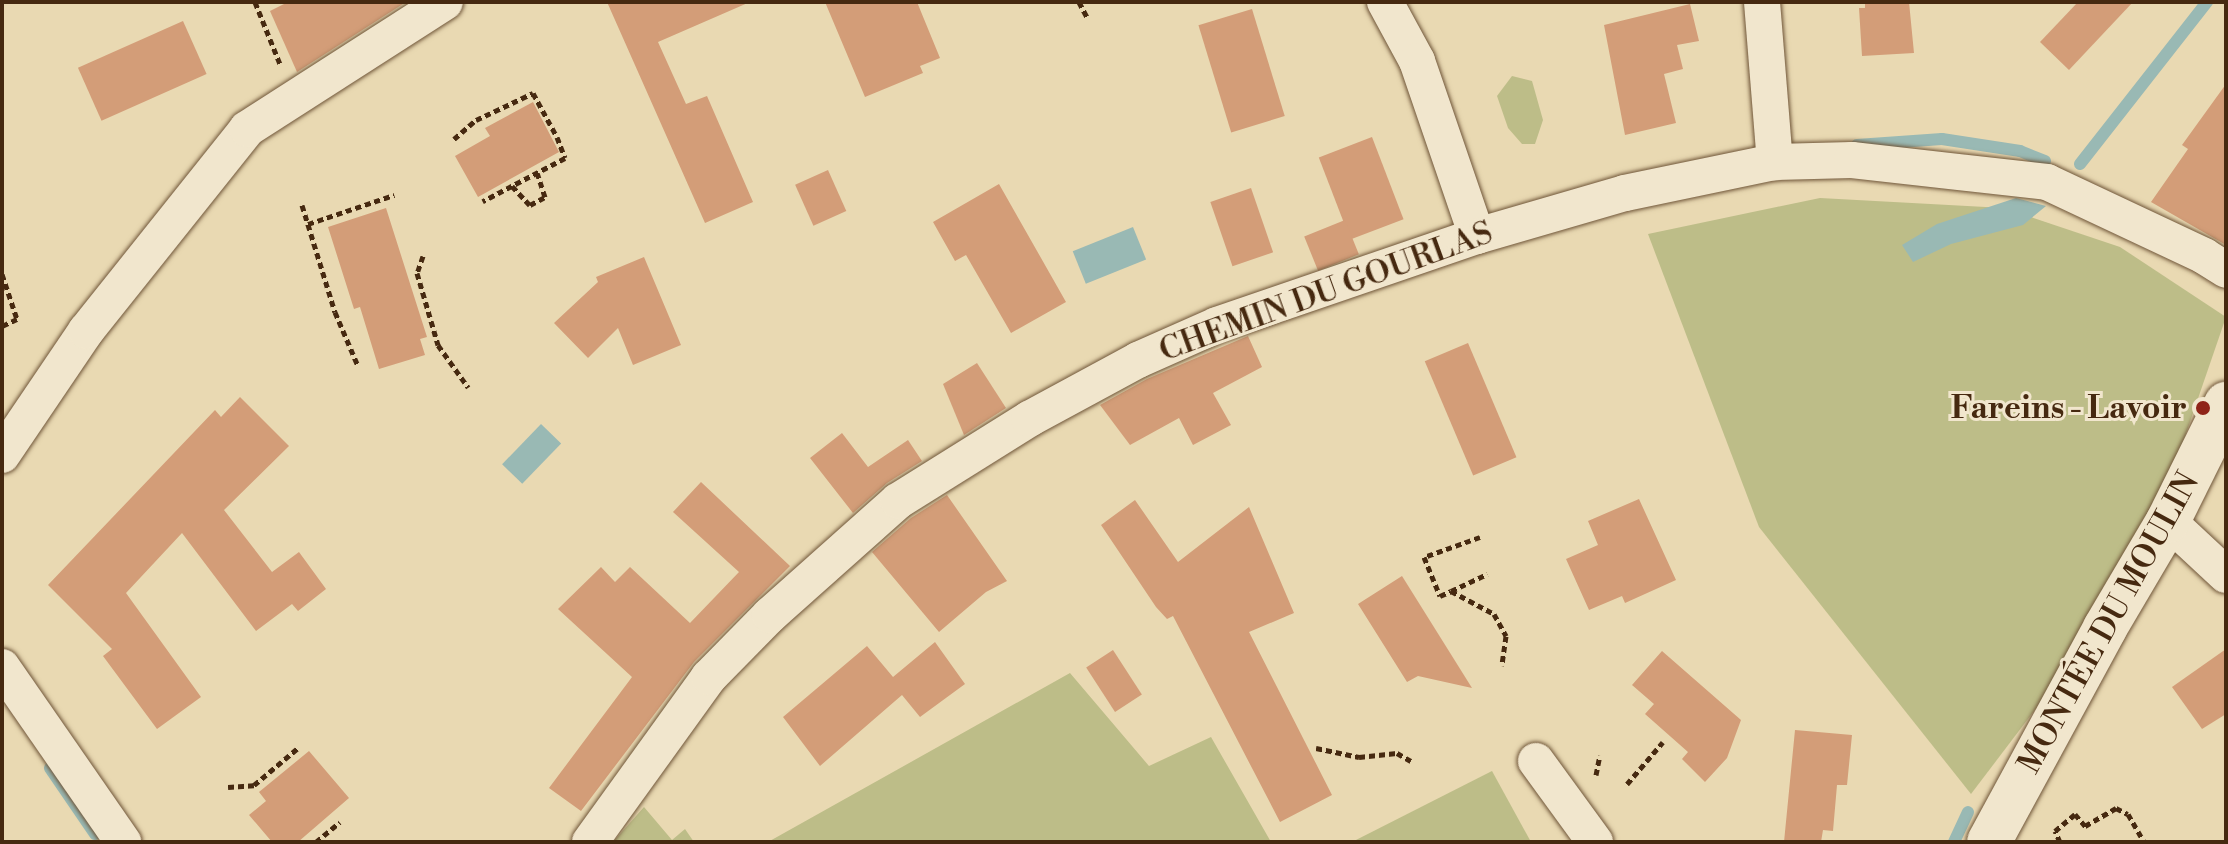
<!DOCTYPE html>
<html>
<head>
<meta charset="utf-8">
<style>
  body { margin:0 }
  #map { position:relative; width:2228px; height:844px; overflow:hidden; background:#e9d9b2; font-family:"Libre Bodoni",serif }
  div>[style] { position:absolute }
  .green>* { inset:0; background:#bdbd88 }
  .water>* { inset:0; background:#99b9b4; transform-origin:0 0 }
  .stream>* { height:12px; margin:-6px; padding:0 6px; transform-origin:6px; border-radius:6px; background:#99b9b4 }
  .building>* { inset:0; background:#d39d78; transform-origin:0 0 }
  .path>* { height:5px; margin-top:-2.5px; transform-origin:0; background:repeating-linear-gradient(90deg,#462910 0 6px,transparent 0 10px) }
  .roads { filter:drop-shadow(0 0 2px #6f5538) drop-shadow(0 0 2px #6f5538) }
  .minor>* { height:36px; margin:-18px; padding:0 18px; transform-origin:18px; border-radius:18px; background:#f1e6cd }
  .tertiary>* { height:44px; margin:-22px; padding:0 22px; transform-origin:22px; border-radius:22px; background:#f1e6cd }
  .dots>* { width:22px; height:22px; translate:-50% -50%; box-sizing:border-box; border:4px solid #f1e6cd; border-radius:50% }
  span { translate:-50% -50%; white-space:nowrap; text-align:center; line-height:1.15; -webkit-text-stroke:6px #f1e6cd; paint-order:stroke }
  .street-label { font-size:32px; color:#462910 }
  .poi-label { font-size:32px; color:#462910; font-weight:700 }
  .right { translate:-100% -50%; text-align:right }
  .frame { position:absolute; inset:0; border:4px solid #462910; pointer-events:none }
</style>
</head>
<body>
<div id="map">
  <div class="green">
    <i style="clip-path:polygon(1512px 76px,1532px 81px,1543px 120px,1535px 144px,1522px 144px,1508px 128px,1497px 96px)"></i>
    <i style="clip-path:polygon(1820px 198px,2004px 208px,2120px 247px,2226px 317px,2160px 509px,2066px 669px,1971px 794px,1759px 527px,1648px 234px)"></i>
    <i style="clip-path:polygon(1070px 673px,1149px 766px,1211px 737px,1271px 842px,768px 842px)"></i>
    <i style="clip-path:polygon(1492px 771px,1531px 842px,1352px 842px)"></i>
    <i style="clip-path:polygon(644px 807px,672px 840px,685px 829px,694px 842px,613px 842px)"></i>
  </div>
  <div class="water">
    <i style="clip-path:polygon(2016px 198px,2046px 206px,2023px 225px,1951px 244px,1913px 262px,1902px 245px,1937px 224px)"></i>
    <i style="left:1133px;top:227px;width:35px;height:65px;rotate:68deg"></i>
    <i style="left:541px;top:424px;width:28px;height:56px;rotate:44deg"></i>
  </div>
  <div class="stream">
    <i style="left:1857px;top:145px;width:85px;rotate:-4deg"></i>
    <i style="left:1942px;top:139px;width:79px;rotate:8.7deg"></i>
    <i style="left:2020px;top:151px;width:27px;rotate:22deg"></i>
    <i style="left:2080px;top:164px;width:206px;rotate:-51.9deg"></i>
    <i style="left:50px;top:768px;width:80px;rotate:55.7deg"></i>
    <i style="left:1954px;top:842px;width:33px;rotate:-65deg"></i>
  </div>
  <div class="building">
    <i style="clip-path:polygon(288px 2px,406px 2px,297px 72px,270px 11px)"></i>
    <i style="clip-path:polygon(607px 2px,750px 2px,658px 42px,686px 104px,707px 96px,753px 202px,705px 223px)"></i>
    <i style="clip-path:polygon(825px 2px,917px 2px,940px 58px,920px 66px,923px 73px,865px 97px)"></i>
    <i style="clip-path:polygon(1865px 2px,1909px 2px,1914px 53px,1862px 56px,1859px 8px,1865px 8px)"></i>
    <i style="clip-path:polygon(2078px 2px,2133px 2px,2069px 70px,2040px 42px)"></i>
    <i style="clip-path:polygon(1690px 4px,1699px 41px,1677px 45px,1683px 69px,1664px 74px,1676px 123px,1625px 135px,1604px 25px)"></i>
    <i style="left:1252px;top:9px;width:112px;height:56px;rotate:73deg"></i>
    <i style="left:183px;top:21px;width:58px;height:115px;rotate:66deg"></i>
    <i style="clip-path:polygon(2226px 84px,2226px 245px,2151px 202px,2188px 149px,2182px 145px)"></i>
    <i style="clip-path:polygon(533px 102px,559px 152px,478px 197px,455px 156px,490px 136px,485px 128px)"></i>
    <i style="left:1372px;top:137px;width:88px;height:57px;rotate:69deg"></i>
    <i style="left:828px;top:170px;width:45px;height:36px;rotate:66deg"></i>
    <i style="clip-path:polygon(999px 184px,1066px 302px,1011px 333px,966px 255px,955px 261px,933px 222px)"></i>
    <i style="left:1251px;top:188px;width:68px;height:43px;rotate:71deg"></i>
    <i style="clip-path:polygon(386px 208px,427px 337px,420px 339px,425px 355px,379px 369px,360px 307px,354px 309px,328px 227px)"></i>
    <i style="left:1345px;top:220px;width:37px;height:44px;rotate:68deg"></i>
    <i style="clip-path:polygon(644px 257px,681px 345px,633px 365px,618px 328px,588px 358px,554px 323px,598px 282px,596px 277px)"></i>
    <i style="clip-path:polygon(1248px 336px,1262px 367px,1213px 393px,1231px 425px,1193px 445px,1179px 418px,1130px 445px,1100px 405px,1147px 379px)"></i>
    <i style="left:1468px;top:343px;width:124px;height:47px;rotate:67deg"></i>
    <i style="clip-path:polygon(977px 363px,1006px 408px,964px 435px,943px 384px)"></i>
    <i style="clip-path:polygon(240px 397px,289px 446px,224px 510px,272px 572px,299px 552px,326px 589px,298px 611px,292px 604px,256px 631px,182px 533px,126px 593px,201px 697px,157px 729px,103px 656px,112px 649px,48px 585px,215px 410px,221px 417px)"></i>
    <i style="clip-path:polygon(842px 433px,868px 467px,908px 440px,922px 461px,887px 483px,853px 513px,810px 458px)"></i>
    <i style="clip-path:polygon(701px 482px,790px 566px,694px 662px,581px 811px,549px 788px,632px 677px,558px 609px,601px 567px,615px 582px,630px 567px,690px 623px,739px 572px,673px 512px)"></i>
    <i style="clip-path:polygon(947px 495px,1007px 581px,986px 592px,939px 632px,872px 552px,911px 518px)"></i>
    <i style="clip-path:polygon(1639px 499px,1676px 580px,1625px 603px,1622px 596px,1589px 610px,1566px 559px,1598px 545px,1588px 521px)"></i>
    <i style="clip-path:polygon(1135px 500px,1178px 562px,1249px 507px,1294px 613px,1249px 632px,1332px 795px,1280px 822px,1173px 616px,1167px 619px,1156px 607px,1101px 525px)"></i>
    <i style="clip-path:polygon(1402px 576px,1472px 688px,1418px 676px,1407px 682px,1358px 604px)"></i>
    <i style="clip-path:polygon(935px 642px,965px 684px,920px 717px,902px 695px,820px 766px,783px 717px,867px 646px,893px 677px)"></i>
    <i style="clip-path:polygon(2226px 649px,2226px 714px,2202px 729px,2172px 687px)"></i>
    <i style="left:1113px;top:650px;width:53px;height:32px;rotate:57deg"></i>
    <i style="clip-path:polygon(1662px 651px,1741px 720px,1727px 758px,1705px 782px,1682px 759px,1688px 752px,1645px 714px,1654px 704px,1632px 685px)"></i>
    <i style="clip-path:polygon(1795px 730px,1852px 735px,1847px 785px,1837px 785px,1833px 831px,1823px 830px,1821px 842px,1784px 842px)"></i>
    <i style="clip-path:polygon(309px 751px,349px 798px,298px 842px,272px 842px,249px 815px,266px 801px,259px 792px)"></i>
  </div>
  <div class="path">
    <i style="left:255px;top:2px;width:67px;rotate:68deg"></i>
    <i style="left:1079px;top:2px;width:19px;rotate:62deg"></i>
    <i style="left:454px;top:139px;width:29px;rotate:-41deg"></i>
    <i style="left:476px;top:120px;width:63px;rotate:-25.3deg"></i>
    <i style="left:533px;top:93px;width:50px;rotate:61.4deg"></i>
    <i style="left:557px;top:137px;width:22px;rotate:69deg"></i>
    <i style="left:565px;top:158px;width:93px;rotate:152.3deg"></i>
    <i style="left:512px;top:186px;width:26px;rotate:47deg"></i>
    <i style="left:530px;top:205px;width:17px;rotate:-28deg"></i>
    <i style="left:545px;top:197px;width:25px;rotate:-108deg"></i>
    <i style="left:302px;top:205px;width:112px;rotate:72.9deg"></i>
    <i style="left:335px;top:312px;width:59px;rotate:66.9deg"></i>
    <i style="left:308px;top:224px;width:91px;rotate:-18.6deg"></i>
    <i style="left:423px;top:256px;width:18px;rotate:109deg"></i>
    <i style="left:417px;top:273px;width:75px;rotate:73.7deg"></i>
    <i style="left:438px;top:345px;width:52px;rotate:54.5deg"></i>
    <i style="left:2px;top:274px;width:47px;rotate:71.6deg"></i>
    <i style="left:17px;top:319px;width:17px;rotate:155deg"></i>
    <i style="left:1480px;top:537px;width:59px;rotate:160.3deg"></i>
    <i style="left:1424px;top:557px;width:42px;rotate:67.7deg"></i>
    <i style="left:1440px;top:596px;width:12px;rotate:-24deg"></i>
    <i style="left:1451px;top:591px;width:49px;rotate:28.1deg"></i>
    <i style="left:1494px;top:614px;width:25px;rotate:61deg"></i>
    <i style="left:1506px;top:636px;width:30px;rotate:98deg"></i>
    <i style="left:1451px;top:591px;width:40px;rotate:-25deg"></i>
    <i style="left:1316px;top:748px;width:44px;rotate:11.8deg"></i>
    <i style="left:1359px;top:757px;width:38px;rotate:-6deg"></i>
    <i style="left:1397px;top:753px;width:16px;rotate:30deg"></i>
    <i style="left:1596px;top:775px;width:20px;rotate:-79deg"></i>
    <i style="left:1627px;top:784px;width:55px;rotate:-49.4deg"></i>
    <i style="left:228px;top:787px;width:26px;rotate:-4deg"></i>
    <i style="left:254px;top:785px;width:57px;rotate:-40.1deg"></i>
    <i style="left:316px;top:842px;width:31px;rotate:-40deg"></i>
    <i style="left:2060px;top:842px;width:12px;rotate:-114deg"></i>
    <i style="left:2055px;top:831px;width:26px;rotate:-40deg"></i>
    <i style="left:2075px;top:814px;width:16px;rotate:50deg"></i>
    <i style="left:2085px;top:826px;width:36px;rotate:-30deg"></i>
    <i style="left:2116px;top:808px;width:13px;rotate:27deg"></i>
    <i style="left:2128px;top:814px;width:32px;rotate:60deg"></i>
  </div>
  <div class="roads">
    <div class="minor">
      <i style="left:1385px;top:2px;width:67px;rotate:61.5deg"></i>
      <i style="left:1417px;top:61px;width:185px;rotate:71.1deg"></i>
      <i style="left:1762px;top:2px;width:161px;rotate:85.4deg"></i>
      <i style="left:2px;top:455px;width:150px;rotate:-55.9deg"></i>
      <i style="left:86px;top:331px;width:258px;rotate:-51.4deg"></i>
      <i style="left:247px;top:129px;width:235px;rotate:-32.7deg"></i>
      <i style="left:2168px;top:521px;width:79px;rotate:43deg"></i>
      <i style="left:2px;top:667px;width:213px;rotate:55.3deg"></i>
      <i style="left:1536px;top:761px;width:100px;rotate:53.9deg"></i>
      <i style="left:590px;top:842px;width:203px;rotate:-54.2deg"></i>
      <i style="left:709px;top:677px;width:87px;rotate:-45.5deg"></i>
      <i style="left:770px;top:615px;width:171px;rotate:-41.7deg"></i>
      <i style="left:898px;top:501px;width:155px;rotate:-32deg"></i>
      <i style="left:1029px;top:419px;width:124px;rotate:-28.4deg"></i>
      <i style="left:1138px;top:360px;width:86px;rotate:-23.9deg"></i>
      <i style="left:1217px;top:325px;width:275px;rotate:-18.9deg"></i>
      <i style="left:1477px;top:236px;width:154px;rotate:-16.2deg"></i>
      <i style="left:1625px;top:193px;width:153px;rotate:-11.7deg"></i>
      <i style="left:1775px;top:162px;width:77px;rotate:-1.5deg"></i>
      <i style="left:1852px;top:160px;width:196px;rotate:6.4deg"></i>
      <i style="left:2047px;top:182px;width:174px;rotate:25.2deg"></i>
      <i style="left:2204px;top:256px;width:26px;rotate:32deg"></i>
    </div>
    <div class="tertiary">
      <i style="left:1989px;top:842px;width:243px;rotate:-61.5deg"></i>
      <i style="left:2105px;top:628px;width:124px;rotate:-59.5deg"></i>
      <i style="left:2168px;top:521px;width:131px;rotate:-63.6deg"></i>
    </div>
  </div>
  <div class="dots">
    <i style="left:2203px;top:408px;background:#8f2418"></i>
  </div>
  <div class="street-label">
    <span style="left:1326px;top:292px;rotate:-20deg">CHEMIN DU GOURLAS</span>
    <span style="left:2109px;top:623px;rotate:-61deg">MONTÉE DU MOULIN</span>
  </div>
  <div class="poi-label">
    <span class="right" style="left:2187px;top:408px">Fareins - Lavoir</span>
  </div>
  <div class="frame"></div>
</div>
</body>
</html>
